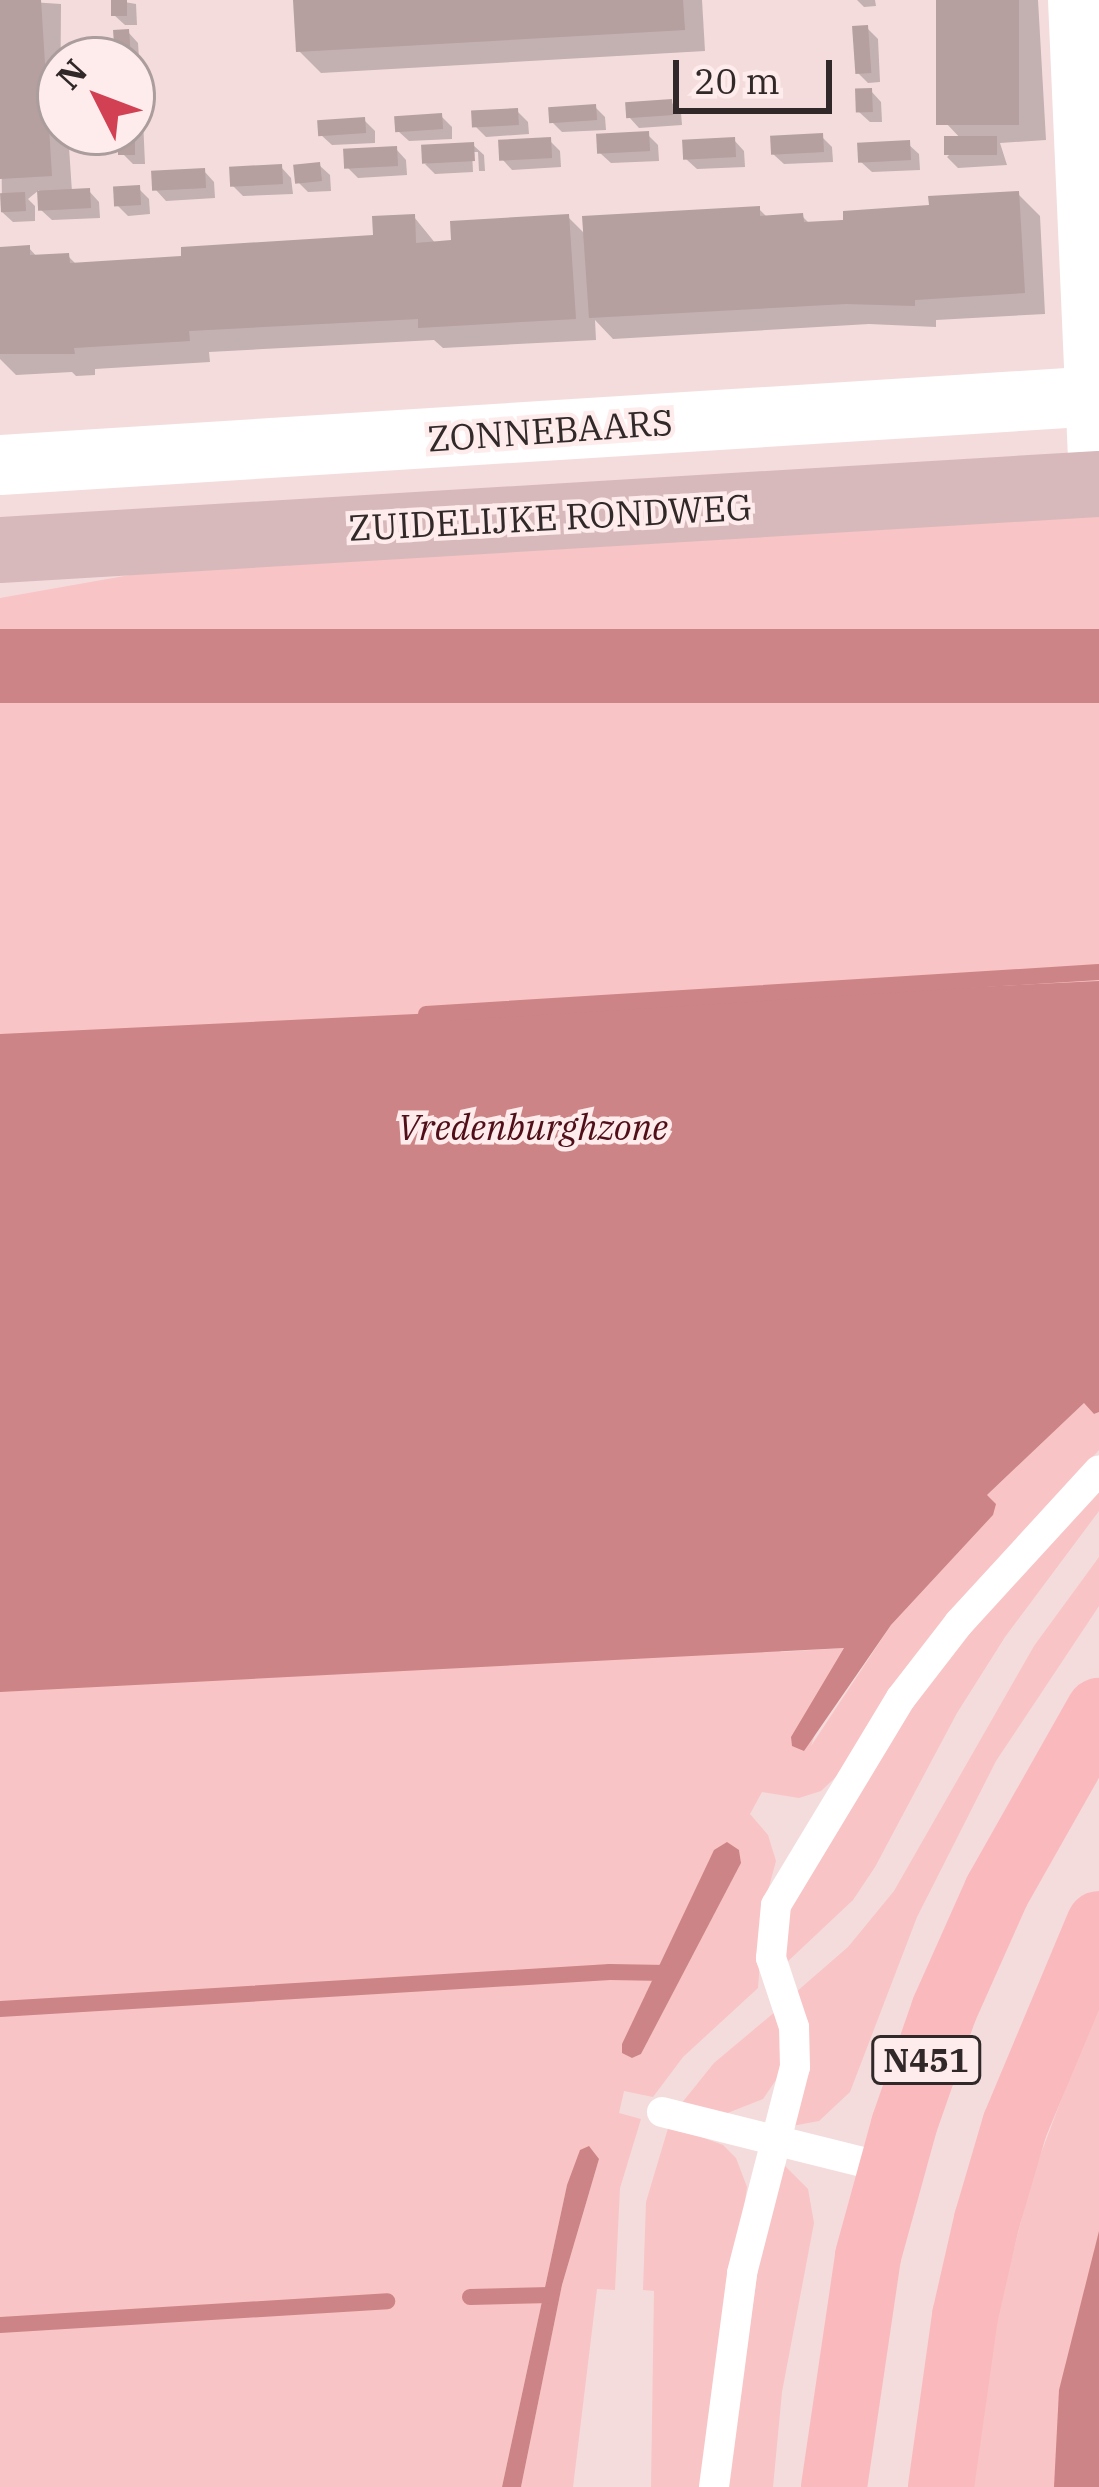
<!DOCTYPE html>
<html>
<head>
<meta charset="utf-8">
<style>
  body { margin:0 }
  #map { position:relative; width:1099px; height:2487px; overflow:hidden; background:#f4dcdc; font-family:"IBM Plex Serif",serif }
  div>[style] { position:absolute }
  .green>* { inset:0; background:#f9c4c5 }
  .water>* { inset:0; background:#cd8486; transform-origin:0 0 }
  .shadow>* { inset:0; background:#0003 }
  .stream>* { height:16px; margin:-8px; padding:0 8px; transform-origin:8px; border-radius:8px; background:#cd8486 }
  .building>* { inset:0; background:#b59f9f; transform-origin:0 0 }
  .lane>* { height:30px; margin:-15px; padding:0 15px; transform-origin:15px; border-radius:15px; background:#fff }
  .street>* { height:60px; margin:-30px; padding:0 30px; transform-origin:30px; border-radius:30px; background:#fff }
  .secondary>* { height:66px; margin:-33px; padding:0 33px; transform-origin:33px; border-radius:33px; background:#d7b9bb }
  .primary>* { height:66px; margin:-33px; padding:0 33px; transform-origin:33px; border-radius:33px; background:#fababd }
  span { translate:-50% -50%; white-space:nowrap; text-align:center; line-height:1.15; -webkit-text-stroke:9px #feebeb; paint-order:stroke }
  .shield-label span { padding:3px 9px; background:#feebeb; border:3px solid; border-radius:9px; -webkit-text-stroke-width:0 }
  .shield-label { font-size:33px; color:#312829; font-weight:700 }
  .street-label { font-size:36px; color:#312829 }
  .park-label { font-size:36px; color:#500e18; font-style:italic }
  .north { position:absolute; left:36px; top:36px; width:120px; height:120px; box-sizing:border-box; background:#feebeb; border:3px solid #ac9d9d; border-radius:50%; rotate:312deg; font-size:33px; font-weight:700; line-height:48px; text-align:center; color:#312829 }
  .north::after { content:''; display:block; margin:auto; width:42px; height:54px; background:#d24153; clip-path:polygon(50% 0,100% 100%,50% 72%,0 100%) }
  .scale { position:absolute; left:673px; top:60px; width:159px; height:54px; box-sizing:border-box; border:6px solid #312829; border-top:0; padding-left:15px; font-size:36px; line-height:42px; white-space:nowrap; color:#312829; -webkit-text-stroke:9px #feebeb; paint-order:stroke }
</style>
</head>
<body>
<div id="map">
  <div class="green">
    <i style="clip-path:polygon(evenodd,1099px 507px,1099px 1352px,780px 1652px,845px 1648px,811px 1746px,891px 1625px,993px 1515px,986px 1496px,1085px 1402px,1094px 1414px,1099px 1412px,1099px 1450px,985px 1575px,839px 1774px,821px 1791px,799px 1798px,762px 1792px,750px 1814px,768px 1835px,776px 1861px,764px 1905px,758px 1988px,683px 2057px,653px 2097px,624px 2091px,619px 2113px,641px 2119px,620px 2188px,615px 2290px,597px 2289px,573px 2487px,521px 2487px,562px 2285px,599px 2159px,567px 2185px,502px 2487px,0 2487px,0 598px,209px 561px,1099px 507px,739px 1850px,741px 1863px,641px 2054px,632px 2058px,623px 2053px,659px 1966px,739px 1850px)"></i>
    <i style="clip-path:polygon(1099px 1489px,1099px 1511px,1005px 1637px,957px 1713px,875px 1867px,853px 1900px,785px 1964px,790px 1905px,891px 1734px,951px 1652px)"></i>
    <i style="clip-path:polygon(1099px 1557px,1099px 1606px,996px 1761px,917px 1917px,850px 2092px,819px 2121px,792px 2126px,795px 1993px,848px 1947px,894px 1891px,1034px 1646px)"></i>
    <i style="clip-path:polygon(1099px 2000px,1099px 2487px,973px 2487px,998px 2313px,1032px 2177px)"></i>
    <i style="clip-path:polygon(776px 2011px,782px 2040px,780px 2074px,763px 2099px,725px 2114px,681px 2104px,714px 2063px)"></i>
    <i style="clip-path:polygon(669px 2125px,723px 2145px,736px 2158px,747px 2187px,703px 2487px,651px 2487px,654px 2291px,643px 2290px,646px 2202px)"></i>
    <i style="clip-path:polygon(782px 2163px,808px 2189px,814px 2223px,782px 2392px,773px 2487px,727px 2487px,761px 2248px)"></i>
  </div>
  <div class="water">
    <i style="left:1099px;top:629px;width:74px;height:1101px;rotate:90deg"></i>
    <i style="clip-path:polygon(1099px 981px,1099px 1412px,1094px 1414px,1084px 1403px,987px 1495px,996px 1504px,993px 1515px,891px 1625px,804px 1751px,792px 1746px,791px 1737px,844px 1648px,0 1692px,0 1034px)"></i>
    <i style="clip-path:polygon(727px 1842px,739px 1850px,741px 1863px,641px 2054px,632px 2058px,622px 2053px,622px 2044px,714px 1850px)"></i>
    <i style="clip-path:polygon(589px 2146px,599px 2159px,562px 2285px,521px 2487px,502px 2487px,567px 2185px,580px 2150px)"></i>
    <i style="clip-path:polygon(1099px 2231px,1099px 2487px,1054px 2487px,1059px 2390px)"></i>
  </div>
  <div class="shadow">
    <i style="clip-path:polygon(0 0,61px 4px,60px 132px,68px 132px,72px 192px,89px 191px,99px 202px,100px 218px,52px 220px,41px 210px,39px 190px,28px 199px,35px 206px,35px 221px,13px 222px,2px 212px)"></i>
    <i style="clip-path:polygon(113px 0,136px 4px,137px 25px,125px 25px,114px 15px)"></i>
    <i style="clip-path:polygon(297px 0,702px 0,705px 51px,321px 73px,299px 51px)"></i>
    <i style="clip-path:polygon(857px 0,875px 0,876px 6px,864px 7px)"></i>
    <i style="clip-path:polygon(939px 0,1038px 0,1046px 140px,1000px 143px,1007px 165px,958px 168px,947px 157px,963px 141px,946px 123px)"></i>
    <i style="clip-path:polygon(867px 28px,878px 39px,880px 82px,868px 83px,857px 72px)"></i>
    <i style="clip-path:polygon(128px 32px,138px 43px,141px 87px,132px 88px,132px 60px,117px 60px)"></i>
    <i style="clip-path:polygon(871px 91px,881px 102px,882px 122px,870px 122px,859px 112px)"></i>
    <i style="clip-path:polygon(671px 102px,681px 113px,682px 125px,639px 128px,629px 117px)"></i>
    <i style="clip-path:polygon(595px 107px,605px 117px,606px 130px,562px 132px,551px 121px)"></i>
    <i style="clip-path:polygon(132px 110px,143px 120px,145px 164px,133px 164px,123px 154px,121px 132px,132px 132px)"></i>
    <i style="clip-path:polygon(517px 111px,528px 122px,529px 134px,486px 137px,475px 126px)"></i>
    <i style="clip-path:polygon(441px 116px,452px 127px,452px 139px,409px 141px,398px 131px)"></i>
    <i style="clip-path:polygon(364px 120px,375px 131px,375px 143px,332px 145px,321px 135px)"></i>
    <i style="clip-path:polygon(648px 135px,658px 145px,659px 161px,611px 163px,600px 153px)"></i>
    <i style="clip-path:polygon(821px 136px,832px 147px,833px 162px,784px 164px,773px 154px)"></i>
    <i style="clip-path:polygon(734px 140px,744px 151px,745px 167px,697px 169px,686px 159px)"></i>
    <i style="clip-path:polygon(550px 141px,560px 151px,561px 167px,512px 170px,502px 159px)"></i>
    <i style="clip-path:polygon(908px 144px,919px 154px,920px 170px,872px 172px,861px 162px)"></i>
    <i style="clip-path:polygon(473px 145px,484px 155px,485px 171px,479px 171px,478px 152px,472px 152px,473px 172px,435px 174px,425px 164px)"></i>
    <i style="clip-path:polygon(396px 149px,406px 160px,407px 175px,358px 178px,347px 167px)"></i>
    <i style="clip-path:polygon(319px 165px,330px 175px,331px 191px,308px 192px,298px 182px)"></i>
    <i style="clip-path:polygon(281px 167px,291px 178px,293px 194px,243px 196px,232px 185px)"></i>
    <i style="clip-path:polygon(204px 171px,214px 182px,215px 198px,166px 201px,156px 190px)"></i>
    <i style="clip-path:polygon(138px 188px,149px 199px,150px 214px,128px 216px,117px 205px)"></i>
    <i style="clip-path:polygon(1018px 194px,1040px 216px,1045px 314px,936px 320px,936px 327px,869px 324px,613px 339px,595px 320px,596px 340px,443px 348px,434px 340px,209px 352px,210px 362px,95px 369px,95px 375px,76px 376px,72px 372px,16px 375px,0 359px,0 250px,29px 248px,38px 258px,68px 256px,77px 265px,184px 259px,376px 238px,414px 217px,436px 244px,568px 217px,586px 235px,759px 209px,768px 218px,802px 216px,811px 225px)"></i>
  </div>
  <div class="stream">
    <i style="left:426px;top:1014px;width:674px;rotate:-3.57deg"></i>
    <i style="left:0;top:2009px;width:611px;rotate:-3.47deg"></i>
    <i style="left:610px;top:1972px;width:56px;rotate:1deg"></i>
    <i style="left:470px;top:2297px;width:81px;rotate:-1.4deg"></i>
    <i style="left:0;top:2325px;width:388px;rotate:-3.5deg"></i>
  </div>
  <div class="building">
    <i style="clip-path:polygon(0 0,41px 0,52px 176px,0 179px)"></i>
    <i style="left:111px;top:0;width:16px;height:16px"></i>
    <i style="clip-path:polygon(293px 0,683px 0,685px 30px,296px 52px)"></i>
    <i style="left:936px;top:0;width:83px;height:125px"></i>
    <i style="left:868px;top:25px;width:48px;height:16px;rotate:86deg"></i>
    <i style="left:129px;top:29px;width:31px;height:16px;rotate:86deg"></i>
    <i style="left:872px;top:88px;width:24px;height:17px;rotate:88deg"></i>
    <i style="left:672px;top:99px;width:16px;height:47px;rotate:86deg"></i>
    <i style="left:596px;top:104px;width:16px;height:48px;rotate:86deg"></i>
    <i style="left:518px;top:108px;width:17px;height:47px;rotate:87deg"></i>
    <i style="left:442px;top:113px;width:16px;height:48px;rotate:86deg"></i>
    <i style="left:365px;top:117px;width:16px;height:48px;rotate:86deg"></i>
    <i style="left:649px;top:131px;width:20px;height:53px;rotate:87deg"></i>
    <i style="left:118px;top:132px;width:17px;height:23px"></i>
    <i style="left:823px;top:133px;width:19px;height:53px;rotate:87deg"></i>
    <i style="left:997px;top:136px;width:19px;height:53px;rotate:90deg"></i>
    <i style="left:551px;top:137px;width:21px;height:53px;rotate:87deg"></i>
    <i style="left:735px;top:137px;width:20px;height:53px;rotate:87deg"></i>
    <i style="left:910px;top:140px;width:20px;height:53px;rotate:87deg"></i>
    <i style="left:474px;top:142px;width:19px;height:53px;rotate:87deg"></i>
    <i style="left:397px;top:146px;width:20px;height:54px;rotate:87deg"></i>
    <i style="left:320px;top:162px;width:19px;height:27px;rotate:84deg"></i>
    <i style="left:282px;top:164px;width:20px;height:53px;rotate:87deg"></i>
    <i style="left:205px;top:168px;width:20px;height:54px;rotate:87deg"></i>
    <i style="left:140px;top:185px;width:20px;height:27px;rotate:87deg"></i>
    <i style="left:90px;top:188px;width:20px;height:53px;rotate:87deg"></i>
    <i style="clip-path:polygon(1019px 191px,1025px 293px,915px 300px,915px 306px,846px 304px,589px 318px,582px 216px,760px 206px,760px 216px,803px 213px,804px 222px,843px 220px,843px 211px,929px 205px,928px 196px)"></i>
    <i style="left:25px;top:192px;width:19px;height:25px;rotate:87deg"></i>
    <i style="clip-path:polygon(415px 214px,416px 243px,451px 240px,450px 221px,569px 214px,576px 319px,418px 328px,418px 319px,189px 331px,190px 341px,74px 348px,75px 354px,0 354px,0 247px,30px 245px,30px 255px,69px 253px,70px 263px,181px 256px,181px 247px,373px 235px,372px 216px)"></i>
  </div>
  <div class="lane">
    <i style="left:662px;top:2112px;width:235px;rotate:14deg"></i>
    <i style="left:714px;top:2487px;width:216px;rotate:-82.5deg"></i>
    <i style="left:742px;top:2273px;width:213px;rotate:-75.6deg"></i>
    <i style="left:795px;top:2067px;width:40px;rotate:-91.4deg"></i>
    <i style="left:794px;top:2027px;width:73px;rotate:-108.4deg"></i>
    <i style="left:771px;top:1958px;width:53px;rotate:-84.6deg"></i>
    <i style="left:776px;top:1905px;width:242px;rotate:-58.9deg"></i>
    <i style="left:901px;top:1698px;width:95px;rotate:-52.3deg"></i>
    <i style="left:959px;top:1623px;width:207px;rotate:-47.5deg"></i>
  </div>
  <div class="street">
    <i style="left:1078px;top:0;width:484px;rotate:87.5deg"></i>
    <i style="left:0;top:465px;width:1101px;rotate:-3.59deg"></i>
  </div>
  <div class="secondary">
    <i style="left:0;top:550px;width:1101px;rotate:-3.44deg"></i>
  </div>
  <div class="primary">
    <i style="left:834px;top:2487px;width:233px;rotate:-81.6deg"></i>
    <i style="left:868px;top:2256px;width:136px;rotate:-74.6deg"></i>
    <i style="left:904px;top:2125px;width:122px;rotate:-70.8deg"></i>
    <i style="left:944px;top:2010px;width:130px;rotate:-66deg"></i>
    <i style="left:997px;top:1891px;width:207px;rotate:-60.5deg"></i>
    <i style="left:941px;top:2487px;width:173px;rotate:-82deg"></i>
    <i style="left:965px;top:2316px;width:98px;rotate:-77.1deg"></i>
    <i style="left:987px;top:2220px;width:99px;rotate:-73.6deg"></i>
    <i style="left:1015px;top:2125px;width:218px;rotate:-67.3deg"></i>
  </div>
  <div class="shield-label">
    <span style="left:926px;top:2060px">N451</span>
  </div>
  <div class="street-label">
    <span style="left:550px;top:430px;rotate:-4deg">ZONNEBAARS</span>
    <span style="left:550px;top:517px;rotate:-3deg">ZUIDELIJKE RONDWEG</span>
  </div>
  <div class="park-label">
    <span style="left:533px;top:1127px">Vredenburghzone</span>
  </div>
  <div class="north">N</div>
  <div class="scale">20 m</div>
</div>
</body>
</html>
